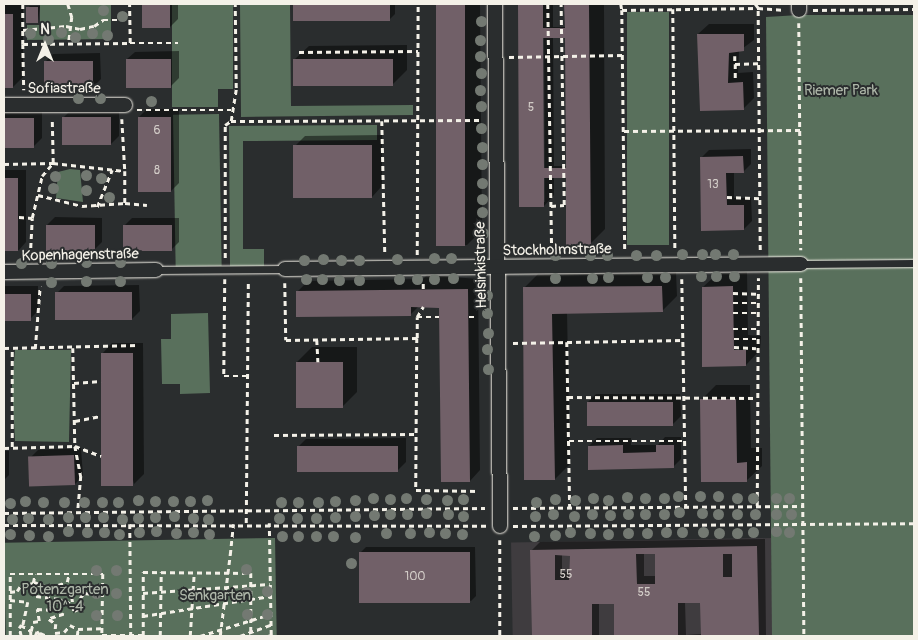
<!DOCTYPE html>
<html>
<head>
<meta charset="utf-8">
<style>
  body { margin:0 }
  #map { position:relative; width:918px; height:640px; overflow:hidden; background:#2a2d2e; font-family:Pangolin,sans-serif }
  div>[style] { position:absolute }
  .built>* { inset:0; background:#3f3c3f; transform-origin:0 0 }
  .green>* { inset:0; background:#59705c; transform-origin:0 0 }
  .shadow>* { inset:0; background:#0007 }
  .building>* { inset:0; background:#716068; transform-origin:0 0 }
  .path>* { height:2.5px; margin-top:-1.25px; transform-origin:0; background:repeating-linear-gradient(90deg,#f4f1e8 0 5px,transparent 0 9px) }
  .roads { filter:drop-shadow(0 0 1px #f4f1e8) drop-shadow(0 0 1px #f4f1e8) }
  .lane>* { height:7px; margin:-3.5px; padding:0 3.5px; transform-origin:3.5px; border-radius:3.5px; background:#2a2d2e }
  .street>* { height:14px; margin:-7px; padding:0 7px; transform-origin:7px; border-radius:7px; background:#2a2d2e }
  .path-bridge>* { height:2.5px; margin-top:-1.25px; transform-origin:0; background:repeating-linear-gradient(90deg,#f4f1e8 0 5px,transparent 0 9px) }
  .trees>* { width:11px; height:11px; margin:-5.5px; border-radius:50%; background:#737972 }
  span { translate:-50% -50%; white-space:nowrap; text-align:center; line-height:1.15; -webkit-text-stroke:4px #2a2d2e; paint-order:stroke }
  .number-label { font-size:12px; color:#d3cdc8 }
  .number-label span { -webkit-text-stroke-width:0 }
  .street-label { font-size:15px; color:#f4f1e8 }
  .park-label { font-size:15px; color:#aeb7a9 }
  .frame { position:absolute; inset:0; border:5px solid #f4f1e8; pointer-events:none }
  .north { position:absolute; left:20px; top:20px; width:50px; height:50px; -webkit-text-stroke:4px #2a2d2e; paint-order:stroke; rotate:0deg; font-size:14px; font-weight:700; line-height:20px; text-align:center; color:#f4f1e8 }
  .north::after { content:''; display:block; margin:auto; width:18px; height:22px; background:#f4f1e8; clip-path:polygon(50% 0,100% 100%,50% 72%,0 100%) }
</style>
</head>
<body>
<div id="map">
  <div class="built">
    <i style="left:771px;top:538px;width:98px;height:260px;rotate:89deg"></i>
  </div>
  <div class="green">
    <i style="clip-path:polygon(40px 4px,111px 4px,111px 39px,27px 40px,27px 25px,40px 25px)"></i>
    <i style="clip-path:polygon(172px 4px,233px 4px,233px 89px,218px 89px,218px 107px,172px 107px)"></i>
    <i style="clip-path:polygon(240px 4px,290px 4px,291px 106px,413px 105px,413px 115px,241px 117px)"></i>
    <i style="left:627px;top:12px;width:42px;height:233px"></i>
    <i style="clip-path:polygon(799px 15px,914px 15px,914px 636px,772px 636px,766px 17px)"></i>
    <i style="left:219px;top:114px;width:152px;height:46px;rotate:89deg"></i>
    <i style="clip-path:polygon(377px 125px,377px 140px,243px 141px,243px 249px,264px 249px,264px 266px,230px 267px,229px 126px)"></i>
    <i style="clip-path:polygon(70px 169px,80px 170px,83px 202px,56px 198px,58px 172px)"></i>
    <i style="clip-path:polygon(208px 313px,210px 393px,180px 394px,180px 384px,162px 384px,161px 339px,171px 339px,171px 314px)"></i>
    <i style="clip-path:polygon(15px 350px,71px 350px,69px 442px,15px 441px,12px 385px)"></i>
    <i style="left:275px;top:538px;width:98px;height:271px;rotate:89deg"></i>
  </div>
  <div class="shadow">
    <i style="clip-path:polygon(143px 4px,178px 4px,178px 19px,170px 27px,144px 27px)"></i>
    <i style="clip-path:polygon(294px 4px,395px 4px,395px 14px,390px 19px,295px 19px)"></i>
    <i style="clip-path:polygon(437px 4px,480px 4px,482px 230px,467px 245px,440px 245px)"></i>
    <i style="clip-path:polygon(evenodd,519px 4px,553px 4px,553px 27px,566px 27px,566px 4px,604px 4px,605px 229px,590px 244px,567px 175px,554px 177px,554px 195px,544px 206px,520px 206px,519px 4px,542px 37px,544px 37px,545px 202px,543px 202px,542px 37px,519px 4px,553px 37px,566px 37px,567px 166px,554px 166px,553px 37px)"></i>
    <i style="clip-path:polygon(4px 5px,23px 5px,23px 77px,13px 87px,4px 87px)"></i>
    <i style="clip-path:polygon(30px 6px,40px 6px,38px 22px,27px 8px)"></i>
    <i style="clip-path:polygon(709px 24px,754px 24px,754px 40px,739px 51px,738px 73px,753px 72px,754px 98px,743px 109px,698px 34px)"></i>
    <i style="clip-path:polygon(407px 45px,407px 70px,392px 85px,294px 60px,309px 46px)"></i>
    <i style="clip-path:polygon(179px 51px,179px 78px,171px 86px,127px 59px,135px 52px)"></i>
    <i style="clip-path:polygon(100px 53px,101px 79px,93px 87px,45px 62px,53px 54px)"></i>
    <i style="clip-path:polygon(72px 109px,119px 109px,119px 136px,111px 144px,64px 117px)"></i>
    <i style="clip-path:polygon(147px 109px,179px 109px,179px 183px,171px 191px,139px 117px)"></i>
    <i style="clip-path:polygon(42px 110px,42px 138px,34px 146px,4px 146px,4px 111px)"></i>
    <i style="clip-path:polygon(382px 135px,382px 186px,372px 197px,295px 146px,305px 136px)"></i>
    <i style="clip-path:polygon(751px 149px,751px 164px,743px 172px,734px 172px,734px 198px,751px 198px,752px 221px,744px 229px,702px 230px,701px 158px,709px 150px)"></i>
    <i style="clip-path:polygon(4px 170px,26px 170px,26px 242px,19px 250px,4px 250px)"></i>
    <i style="clip-path:polygon(55px 217px,102px 218px,102px 242px,94px 250px,47px 225px)"></i>
    <i style="clip-path:polygon(132px 218px,179px 218px,179px 242px,171px 250px,124px 226px)"></i>
    <i style="clip-path:polygon(676px 272px,677px 296px,662px 311px,567px 312px,570px 464px,555px 479px,524px 288px,539px 273px)"></i>
    <i style="clip-path:polygon(747px 272px,748px 335px,761px 336px,760px 350px,746px 365px,703px 366px,703px 287px,718px 273px)"></i>
    <i style="clip-path:polygon(427px 275px,478px 279px,480px 470px,470px 481px,440px 306px,419px 306px,411px 314px,297px 292px,308px 281px,423px 279px)"></i>
    <i style="clip-path:polygon(139px 285px,140px 311px,132px 319px,56px 294px,64px 286px)"></i>
    <i style="clip-path:polygon(4px 286px,38px 286px,38px 311px,30px 319px,4px 319px)"></i>
    <i style="clip-path:polygon(112px 343px,143px 343px,144px 474px,134px 484px,102px 354px)"></i>
    <i style="clip-path:polygon(312px 347px,357px 347px,357px 392px,342px 407px,297px 362px)"></i>
    <i style="clip-path:polygon(716px 385px,750px 385px,751px 448px,762px 448px,762px 466px,747px 480px,701px 400px)"></i>
    <i style="clip-path:polygon(596px 394px,680px 394px,681px 416px,673px 424px,588px 402px)"></i>
    <i style="clip-path:polygon(665px 437px,681px 437px,681px 459px,673px 467px,589px 446px,597px 438px,631px 438px,631px 445px,658px 445px)"></i>
    <i style="clip-path:polygon(406px 438px,406px 462px,398px 470px,298px 447px,306px 439px)"></i>
    <i style="clip-path:polygon(81px 448px,83px 476px,75px 484px,30px 458px,38px 450px)"></i>
    <i style="clip-path:polygon(4px 451px,9px 451px,9px 475px,4px 480px)"></i>
    <i style="clip-path:polygon(evenodd,765px 539px,766px 636px,533px 636px,532px 550px,540px 542px,765px 539px,644px 553px,656px 553px,656px 576px,644px 576px,644px 553px,765px 539px,562px 554px,571px 554px,571px 572px,562px 572px,562px 554px,765px 539px,685px 602px,701px 602px,702px 634px,686px 635px,685px 602px,765px 539px,599px 603px,615px 603px,615px 635px,599px 635px,599px 603px)"></i>
    <i style="clip-path:polygon(366px 547px,475px 547px,476px 596px,471px 601px,361px 552px)"></i>
  </div>
  <div class="building">
    <i style="left:142px;top:4px;width:28px;height:24px"></i>
    <i style="left:293px;top:4px;width:97px;height:17px"></i>
    <i style="left:436px;top:4px;width:29px;height:242px"></i>
    <i style="clip-path:polygon(evenodd,518px 4px,543px 4px,543px 28px,565px 28px,564px 4px,589px 4px,591px 246px,566px 246px,566px 178px,544px 178px,544px 207px,519px 207px,518px 4px,543px 38px,565px 38px,566px 168px,544px 168px,543px 38px)"></i>
    <i style="left:26px;top:7px;width:12px;height:16px"></i>
    <i style="left:13px;top:14px;width:74px;height:9px;rotate:90deg"></i>
    <i style="clip-path:polygon(697px 34px,744px 34px,744px 51px,729px 53px,728px 83px,743px 82px,744px 110px,700px 111px)"></i>
    <i style="left:126px;top:59px;width:45px;height:29px"></i>
    <i style="left:393px;top:59px;width:27px;height:100px;rotate:90deg"></i>
    <i style="left:44px;top:61px;width:49px;height:28px"></i>
    <i style="left:62px;top:117px;width:49px;height:28px"></i>
    <i style="left:138px;top:117px;width:33px;height:75px"></i>
    <i style="left:4px;top:118px;width:30px;height:30px"></i>
    <i style="left:372px;top:145px;width:53px;height:79px;rotate:90deg"></i>
    <i style="clip-path:polygon(743px 156px,744px 173px,726px 173px,727px 205px,744px 205px,744px 230px,701px 231px,700px 157px)"></i>
    <i style="left:4px;top:178px;width:14px;height:73px"></i>
    <i style="left:46px;top:225px;width:49px;height:26px"></i>
    <i style="left:123px;top:225px;width:49px;height:26px"></i>
    <i style="clip-path:polygon(662px 286px,663px 312px,552px 314px,555px 480px,524px 480px,523px 287px)"></i>
    <i style="clip-path:polygon(733px 286px,734px 350px,746px 350px,746px 366px,702px 367px,702px 287px)"></i>
    <i style="clip-path:polygon(468px 289px,470px 482px,441px 482px,439px 308px,411px 307px,411px 316px,296px 317px,296px 291px)"></i>
    <i style="left:132px;top:292px;width:28px;height:77px;rotate:90deg"></i>
    <i style="left:4px;top:294px;width:27px;height:27px"></i>
    <i style="left:101px;top:353px;width:32px;height:133px"></i>
    <i style="left:296px;top:362px;width:47px;height:46px"></i>
    <i style="clip-path:polygon(700px 399px,736px 399px,737px 463px,747px 462px,747px 482px,701px 482px)"></i>
    <i style="left:587px;top:402px;width:86px;height:24px"></i>
    <i style="clip-path:polygon(623px 445px,623px 453px,656px 452px,656px 445px,674px 445px,674px 468px,588px 470px,588px 446px)"></i>
    <i style="left:297px;top:446px;width:101px;height:26px"></i>
    <i style="left:74px;top:455px;width:30px;height:46px;rotate:88deg"></i>
    <i style="clip-path:polygon(evenodd,757px 546px,759px 636px,701px 636px,700px 603px,678px 603px,678px 636px,614px 636px,614px 604px,592px 604px,592px 636px,532px 636px,530px 550px,757px 546px,636px 554px,655px 554px,655px 584px,637px 584px,636px 554px,757px 546px,723px 554px,732px 554px,732px 577px,723px 577px,723px 554px,757px 546px,555px 555px,570px 556px,569px 580px,555px 580px,555px 555px)"></i>
    <i style="left:359px;top:552px;width:111px;height:51px"></i>
  </div>
  <div class="path">
    <i style="left:23px;top:4px;width:40px;rotate:90deg"></i>
    <i style="left:23px;top:44px;width:107px;rotate:-0.5deg"></i>
    <i style="left:130px;top:43px;width:39px;rotate:-91deg"></i>
    <i style="left:68px;top:4px;width:14px;rotate:73deg"></i>
    <i style="left:72px;top:17px;width:26px;rotate:97deg"></i>
    <i style="left:548px;top:4px;width:248px;rotate:89.1deg"></i>
    <i style="left:621px;top:4px;width:6px;rotate:81deg"></i>
    <i style="left:622px;top:10px;width:136px;rotate:-0.8deg"></i>
    <i style="left:758px;top:8px;width:5px;rotate:-127deg"></i>
    <i style="left:673px;top:9px;width:242px;rotate:89.5deg"></i>
    <i style="left:622px;top:10px;width:241px;rotate:89.3deg"></i>
    <i style="left:813px;top:10px;width:101px;rotate:-0.6deg"></i>
    <i style="left:799px;top:23px;width:227px;rotate:89.5deg"></i>
    <i style="left:23px;top:30px;width:43px;rotate:-5.3deg"></i>
    <i style="left:66px;top:26px;width:14px;rotate:12deg"></i>
    <i style="left:80px;top:29px;width:14px;rotate:-12deg"></i>
    <i style="left:94px;top:26px;width:11px;rotate:-34deg"></i>
    <i style="left:103px;top:20px;width:27px"></i>
    <i style="left:130px;top:43px;width:48px"></i>
    <i style="left:23px;top:44px;width:46px;rotate:88.8deg"></i>
    <i style="left:299px;top:52px;width:119px;rotate:-0.5deg"></i>
    <i style="left:735px;top:56px;width:8px;rotate:90deg"></i>
    <i style="left:735px;top:64px;width:23px;rotate:-2deg"></i>
    <i style="left:509px;top:57px;width:114px;rotate:-1deg"></i>
    <i style="left:735px;top:78px;width:14px;rotate:-90deg"></i>
    <i style="left:137px;top:110px;width:94px"></i>
    <i style="left:122px;top:119px;width:52px;rotate:86.7deg"></i>
    <i style="left:231px;top:121px;width:251px;rotate:-0.2deg"></i>
    <i style="left:382px;top:121px;width:133px;rotate:88.7deg"></i>
    <i style="left:624px;top:131px;width:176px;rotate:-0.3deg"></i>
    <i style="left:4px;top:164px;width:49px;rotate:-1.2deg"></i>
    <i style="left:53px;top:163px;width:72px;rotate:6.3deg"></i>
    <i style="left:125px;top:171px;width:32px;rotate:90deg"></i>
    <i style="left:125px;top:203px;width:22px;rotate:5deg"></i>
    <i style="left:38px;top:195px;width:45px;rotate:14deg"></i>
    <i style="left:82px;top:206px;width:43px;rotate:-4deg"></i>
    <i style="left:727px;top:197px;width:33px;rotate:2deg"></i>
    <i style="left:551px;top:206px;width:13px;rotate:-4deg"></i>
    <i style="left:564px;top:205px;width:201px;rotate:-90.9deg"></i>
    <i style="left:97px;top:207px;width:40px;rotate:-68deg"></i>
    <i style="left:19px;top:217px;width:13px;rotate:4deg"></i>
    <i style="left:760px;top:250px;width:242px;rotate:-90.5deg"></i>
    <i style="left:758px;top:8px;width:27px;rotate:4deg"></i>
    <i style="left:417px;top:255px;width:251px;rotate:-89.8deg"></i>
    <i style="left:30px;top:257px;width:39px;rotate:-87deg"></i>
    <i style="left:32px;top:218px;width:43px;rotate:-76.6deg"></i>
    <i style="left:42px;top:176px;width:17px;rotate:-50deg"></i>
    <i style="left:53px;top:163px;width:45px;rotate:-91.3deg"></i>
    <i style="left:225px;top:258px;width:133px;rotate:-90deg"></i>
    <i style="left:225px;top:125px;width:7px;rotate:-34deg"></i>
    <i style="left:231px;top:121px;width:33px;rotate:-81deg"></i>
    <i style="left:236px;top:88px;width:84px;rotate:-90.7deg"></i>
    <i style="left:801px;top:278px;width:358px;rotate:89.5deg"></i>
    <i style="left:225px;top:279px;width:97px;rotate:90.6deg"></i>
    <i style="left:224px;top:376px;width:24px"></i>
    <i style="left:682px;top:279px;width:228px;rotate:89deg"></i>
    <i style="left:285px;top:283px;width:57px;rotate:89deg"></i>
    <i style="left:286px;top:340px;width:131px;rotate:-0.9deg"></i>
    <i style="left:417px;top:338px;width:152px;rotate:90.4deg"></i>
    <i style="left:416px;top:490px;width:63px;rotate:0.9deg"></i>
    <i style="left:423px;top:289px;width:9px;rotate:-90deg"></i>
    <i style="left:733px;top:293px;width:23px;rotate:2deg"></i>
    <i style="left:733px;top:303px;width:23px"></i>
    <i style="left:733px;top:313px;width:23px"></i>
    <i style="left:417px;top:317px;width:22px"></i>
    <i style="left:469px;top:317px;width:8px"></i>
    <i style="left:733px;top:329px;width:23px"></i>
    <i style="left:417px;top:338px;width:21px;rotate:-90deg"></i>
    <i style="left:417px;top:317px;width:12px;rotate:-59deg"></i>
    <i style="left:734px;top:339px;width:22px"></i>
    <i style="left:317px;top:340px;width:22px;rotate:87deg"></i>
    <i style="left:567px;top:342px;width:165px;rotate:89deg"></i>
    <i style="left:513px;top:343px;width:171px;rotate:-1deg"></i>
    <i style="left:734px;top:347px;width:22px;rotate:3deg"></i>
    <i style="left:4px;top:348px;width:135px;rotate:-1.3deg"></i>
    <i style="left:73px;top:348px;width:98px;rotate:88.8deg"></i>
    <i style="left:75px;top:446px;width:31px;rotate:79deg"></i>
    <i style="left:81px;top:476px;width:36px;rotate:95deg"></i>
    <i style="left:35px;top:349px;width:63px;rotate:-85.5deg"></i>
    <i style="left:74px;top:383px;width:27px;rotate:-4deg"></i>
    <i style="left:568px;top:397px;width:189px;rotate:0.3deg"></i>
    <i style="left:75px;top:421px;width:26px;rotate:-11deg"></i>
    <i style="left:274px;top:435px;width:142px;rotate:-0.4deg"></i>
    <i style="left:569px;top:441px;width:116px"></i>
    <i style="left:12px;top:447px;width:98px;rotate:-90deg"></i>
    <i style="left:4px;top:448px;width:71px;rotate:-1.6deg"></i>
    <i style="left:75px;top:446px;width:28px;rotate:21deg"></i>
    <i style="left:757px;top:506px;width:228px;rotate:-89.7deg"></i>
    <i style="left:513px;top:508px;width:289px;rotate:-0.4deg"></i>
    <i style="left:4px;top:513px;width:481px;rotate:-0.6deg"></i>
    <i style="left:246px;top:523px;width:242px;rotate:-89.5deg"></i>
    <i style="left:130px;top:524px;width:112px;rotate:89.5deg"></i>
    <i style="left:4px;top:525px;width:483px;rotate:0.1deg"></i>
    <i style="left:513px;top:526px;width:401px;rotate:-0.4deg"></i>
    <i style="left:500px;top:540px;width:96px;rotate:90deg"></i>
    <i style="left:230px;top:555px;width:31px;rotate:-84deg"></i>
    <i style="left:34px;top:582px;width:23px;rotate:20deg"></i>
    <i style="left:56px;top:590px;width:5px;rotate:-68deg"></i>
    <i style="left:58px;top:585px;width:9px;rotate:-18deg"></i>
    <i style="left:67px;top:582px;width:8px;rotate:-76deg"></i>
    <i style="left:37px;top:584px;width:5px;rotate:127deg"></i>
    <i style="left:34px;top:588px;width:8px;rotate:76deg"></i>
    <i style="left:36px;top:596px;width:24px;rotate:7deg"></i>
    <i style="left:60px;top:599px;width:8px;rotate:45deg"></i>
    <i style="left:66px;top:605px;width:10px;rotate:-53deg"></i>
    <i style="left:72px;top:597px;width:14px;rotate:82deg"></i>
    <i style="left:74px;top:611px;width:10px;rotate:-24deg"></i>
    <i style="left:83px;top:607px;width:9px;rotate:-108deg"></i>
    <i style="left:80px;top:598px;width:6px;rotate:-51deg"></i>
    <i style="left:84px;top:593px;width:19px;rotate:6deg"></i>
    <i style="left:10px;top:592px;width:7px;rotate:-8deg"></i>
    <i style="left:17px;top:591px;width:7px;rotate:-56deg"></i>
    <i style="left:21px;top:585px;width:12px;rotate:-9deg"></i>
    <i style="left:33px;top:583px;width:9px;rotate:-77deg"></i>
    <i style="left:143px;top:593px;width:127px;rotate:-4.1deg"></i>
    <i style="left:57px;top:599px;width:10px;rotate:96deg"></i>
    <i style="left:56px;top:609px;width:9px;rotate:32deg"></i>
    <i style="left:64px;top:614px;width:16px;rotate:162deg"></i>
    <i style="left:49px;top:619px;width:9px;rotate:36deg"></i>
    <i style="left:56px;top:624px;width:9px;rotate:96deg"></i>
    <i style="left:55px;top:633px;width:9px;rotate:-6deg"></i>
    <i style="left:64px;top:632px;width:9px;rotate:-49deg"></i>
    <i style="left:70px;top:625px;width:9px;rotate:27deg"></i>
    <i style="left:78px;top:629px;width:24px;rotate:-2deg"></i>
    <i style="left:10px;top:600px;width:18px;rotate:6deg"></i>
    <i style="left:28px;top:602px;width:24px;rotate:102deg"></i>
    <i style="left:143px;top:616px;width:129px;rotate:-8.9deg"></i>
    <i style="left:31px;top:631px;width:9px;rotate:-77deg"></i>
    <i style="left:33px;top:622px;width:6px;rotate:-9deg"></i>
    <i style="left:39px;top:621px;width:12px;rotate:-99deg"></i>
    <i style="left:37px;top:609px;width:19px;rotate:3deg"></i>
    <i style="left:40px;top:633px;width:8px;rotate:23deg"></i>
    <i style="left:102px;top:635px;width:41px"></i>
    <i style="left:10px;top:636px;width:62px;rotate:-90deg"></i>
    <i style="left:10px;top:574px;width:93px"></i>
    <i style="left:103px;top:574px;width:62px;rotate:90.9deg"></i>
    <i style="left:21px;top:636px;width:8px;rotate:-104deg"></i>
    <i style="left:19px;top:628px;width:4px;rotate:-56deg"></i>
    <i style="left:21px;top:625px;width:12px;rotate:31deg"></i>
    <i style="left:31px;top:631px;width:5px;rotate:90deg"></i>
    <i style="left:35px;top:636px;width:5px;rotate:-68deg"></i>
    <i style="left:37px;top:631px;width:6px;rotate:51deg"></i>
    <i style="left:77px;top:636px;width:7px;rotate:-82deg"></i>
    <i style="left:143px;top:636px;width:64px;rotate:-90deg"></i>
    <i style="left:143px;top:572px;width:108px;rotate:0.5deg"></i>
    <i style="left:251px;top:573px;width:63px;rotate:90deg"></i>
    <i style="left:160px;top:636px;width:64px;rotate:-89.1deg"></i>
    <i style="left:190px;top:636px;width:63px;rotate:-86.4deg"></i>
    <i style="left:200px;top:636px;width:74px;rotate:-17.2deg"></i>
    <i style="left:240px;top:636px;width:33px;rotate:-20deg"></i>
    <i style="left:268px;top:636px;width:3px;rotate:-18deg"></i>
    <i style="left:271px;top:635px;width:112px;rotate:-91deg"></i>
  </div>
  <div class="roads">
    <div class="lane">
      <i style="left:801px;top:264px;width:113px;rotate:-0.5deg"></i>
      <i style="left:156px;top:270px;width:129px;rotate:-0.4deg"></i>
    </div>
    <div class="street">
      <i style="left:495px;top:4px;width:522px;rotate:89.45deg"></i>
      <i style="left:799px;top:4px;width:6px;rotate:90deg"></i>
      <i style="left:4px;top:105px;width:121px"></i>
      <i style="left:285px;top:269px;width:516px;rotate:-0.56deg"></i>
      <i style="left:4px;top:272px;width:152px;rotate:-0.8deg"></i>
    </div>
  </div>
  <div class="path-bridge">
    <i style="left:220px;top:636px;width:82px;rotate:-83deg"></i>
  </div>
  <div class="trees">
    <i style="left:103px;top:10px"></i>
    <i style="left:122px;top:16px"></i>
    <i style="left:481px;top:21px"></i>
    <i style="left:61px;top:32px"></i>
    <i style="left:30px;top:33px"></i>
    <i style="left:92px;top:33px"></i>
    <i style="left:107px;top:35px"></i>
    <i style="left:75px;top:37px"></i>
    <i style="left:48px;top:39px"></i>
    <i style="left:480px;top:40px"></i>
    <i style="left:480px;top:56px"></i>
    <i style="left:481px;top:73px"></i>
    <i style="left:480px;top:90px"></i>
    <i style="left:78px;top:98px"></i>
    <i style="left:100px;top:98px"></i>
    <i style="left:151px;top:101px"></i>
    <i style="left:481px;top:106px"></i>
    <i style="left:481px;top:128px"></i>
    <i style="left:482px;top:147px"></i>
    <i style="left:482px;top:164px"></i>
    <i style="left:86px;top:175px"></i>
    <i style="left:55px;top:176px"></i>
    <i style="left:101px;top:178px"></i>
    <i style="left:482px;top:183px"></i>
    <i style="left:53px;top:188px"></i>
    <i style="left:86px;top:190px"></i>
    <i style="left:109px;top:197px"></i>
    <i style="left:482px;top:199px"></i>
    <i style="left:482px;top:212px"></i>
    <i style="left:483px;top:233px"></i>
    <i style="left:682px;top:254px"></i>
    <i style="left:702px;top:254px"></i>
    <i style="left:715px;top:254px"></i>
    <i style="left:733px;top:254px"></i>
    <i style="left:555px;top:255px"></i>
    <i style="left:590px;top:255px"></i>
    <i style="left:607px;top:255px"></i>
    <i style="left:636px;top:255px"></i>
    <i style="left:656px;top:255px"></i>
    <i style="left:434px;top:258px"></i>
    <i style="left:451px;top:258px"></i>
    <i style="left:323px;top:259px"></i>
    <i style="left:397px;top:259px"></i>
    <i style="left:304px;top:260px"></i>
    <i style="left:341px;top:260px"></i>
    <i style="left:359px;top:260px"></i>
    <i style="left:86px;top:262px"></i>
    <i style="left:120px;top:262px"></i>
    <i style="left:21px;top:263px"></i>
    <i style="left:51px;top:263px"></i>
    <i style="left:701px;top:276px"></i>
    <i style="left:716px;top:276px"></i>
    <i style="left:734px;top:276px"></i>
    <i style="left:608px;top:277px"></i>
    <i style="left:647px;top:277px"></i>
    <i style="left:665px;top:277px"></i>
    <i style="left:453px;top:278px"></i>
    <i style="left:555px;top:278px"></i>
    <i style="left:592px;top:278px"></i>
    <i style="left:306px;top:279px"></i>
    <i style="left:322px;top:279px"></i>
    <i style="left:399px;top:279px"></i>
    <i style="left:417px;top:279px"></i>
    <i style="left:434px;top:279px"></i>
    <i style="left:339px;top:280px"></i>
    <i style="left:359px;top:280px"></i>
    <i style="left:86px;top:281px"></i>
    <i style="left:120px;top:281px"></i>
    <i style="left:51px;top:282px"></i>
    <i style="left:487px;top:295px"></i>
    <i style="left:487px;top:313px"></i>
    <i style="left:488px;top:333px"></i>
    <i style="left:487px;top:349px"></i>
    <i style="left:488px;top:369px"></i>
    <i style="left:678px;top:496px"></i>
    <i style="left:700px;top:496px"></i>
    <i style="left:718px;top:496px"></i>
    <i style="left:627px;top:497px"></i>
    <i style="left:373px;top:498px"></i>
    <i style="left:406px;top:498px"></i>
    <i style="left:593px;top:498px"></i>
    <i style="left:645px;top:498px"></i>
    <i style="left:664px;top:498px"></i>
    <i style="left:737px;top:498px"></i>
    <i style="left:753px;top:498px"></i>
    <i style="left:776px;top:498px"></i>
    <i style="left:789px;top:498px"></i>
    <i style="left:390px;top:499px"></i>
    <i style="left:426px;top:499px"></i>
    <i style="left:463px;top:499px"></i>
    <i style="left:555px;top:499px"></i>
    <i style="left:138px;top:500px"></i>
    <i style="left:207px;top:500px"></i>
    <i style="left:355px;top:500px"></i>
    <i style="left:447px;top:500px"></i>
    <i style="left:575px;top:500px"></i>
    <i style="left:608px;top:500px"></i>
    <i style="left:25px;top:501px"></i>
    <i style="left:155px;top:501px"></i>
    <i style="left:173px;top:501px"></i>
    <i style="left:190px;top:501px"></i>
    <i style="left:335px;top:501px"></i>
    <i style="left:43px;top:502px"></i>
    <i style="left:64px;top:502px"></i>
    <i style="left:84px;top:502px"></i>
    <i style="left:102px;top:502px"></i>
    <i style="left:118px;top:502px"></i>
    <i style="left:281px;top:502px"></i>
    <i style="left:298px;top:502px"></i>
    <i style="left:318px;top:502px"></i>
    <i style="left:536px;top:502px"></i>
    <i style="left:10px;top:503px"></i>
    <i style="left:679px;top:512px"></i>
    <i style="left:426px;top:513px"></i>
    <i style="left:702px;top:513px"></i>
    <i style="left:390px;top:514px"></i>
    <i style="left:407px;top:514px"></i>
    <i style="left:448px;top:514px"></i>
    <i style="left:553px;top:514px"></i>
    <i style="left:592px;top:514px"></i>
    <i style="left:628px;top:514px"></i>
    <i style="left:645px;top:514px"></i>
    <i style="left:664px;top:514px"></i>
    <i style="left:718px;top:514px"></i>
    <i style="left:737px;top:514px"></i>
    <i style="left:755px;top:514px"></i>
    <i style="left:776px;top:514px"></i>
    <i style="left:791px;top:514px"></i>
    <i style="left:374px;top:515px"></i>
    <i style="left:610px;top:515px"></i>
    <i style="left:174px;top:516px"></i>
    <i style="left:355px;top:516px"></i>
    <i style="left:463px;top:516px"></i>
    <i style="left:535px;top:516px"></i>
    <i style="left:574px;top:516px"></i>
    <i style="left:68px;top:517px"></i>
    <i style="left:85px;top:517px"></i>
    <i style="left:103px;top:517px"></i>
    <i style="left:155px;top:517px"></i>
    <i style="left:335px;top:517px"></i>
    <i style="left:28px;top:518px"></i>
    <i style="left:138px;top:518px"></i>
    <i style="left:193px;top:518px"></i>
    <i style="left:279px;top:518px"></i>
    <i style="left:297px;top:518px"></i>
    <i style="left:316px;top:518px"></i>
    <i style="left:12px;top:519px"></i>
    <i style="left:48px;top:519px"></i>
    <i style="left:122px;top:519px"></i>
    <i style="left:208px;top:519px"></i>
    <i style="left:68px;top:531px"></i>
    <i style="left:156px;top:531px"></i>
    <i style="left:776px;top:531px"></i>
    <i style="left:87px;top:532px"></i>
    <i style="left:104px;top:532px"></i>
    <i style="left:139px;top:532px"></i>
    <i style="left:193px;top:532px"></i>
    <i style="left:429px;top:532px"></i>
    <i style="left:570px;top:532px"></i>
    <i style="left:666px;top:532px"></i>
    <i style="left:682px;top:532px"></i>
    <i style="left:703px;top:532px"></i>
    <i style="left:753px;top:532px"></i>
    <i style="left:789px;top:532px"></i>
    <i style="left:176px;top:533px"></i>
    <i style="left:386px;top:533px"></i>
    <i style="left:410px;top:533px"></i>
    <i style="left:445px;top:533px"></i>
    <i style="left:590px;top:533px"></i>
    <i style="left:628px;top:533px"></i>
    <i style="left:647px;top:533px"></i>
    <i style="left:719px;top:533px"></i>
    <i style="left:737px;top:533px"></i>
    <i style="left:10px;top:534px"></i>
    <i style="left:119px;top:534px"></i>
    <i style="left:209px;top:534px"></i>
    <i style="left:462px;top:534px"></i>
    <i style="left:608px;top:534px"></i>
    <i style="left:29px;top:535px"></i>
    <i style="left:555px;top:535px"></i>
    <i style="left:48px;top:536px"></i>
    <i style="left:282px;top:536px"></i>
    <i style="left:298px;top:536px"></i>
    <i style="left:316px;top:536px"></i>
    <i style="left:333px;top:536px"></i>
    <i style="left:534px;top:536px"></i>
    <i style="left:355px;top:537px"></i>
    <i style="left:351px;top:563px"></i>
    <i style="left:246px;top:569px"></i>
    <i style="left:96px;top:570px"></i>
    <i style="left:116px;top:570px"></i>
    <i style="left:267px;top:591px"></i>
    <i style="left:246px;top:592px"></i>
    <i style="left:96px;top:593px"></i>
    <i style="left:116px;top:593px"></i>
    <i style="left:247px;top:614px"></i>
    <i style="left:267px;top:614px"></i>
    <i style="left:96px;top:615px"></i>
    <i style="left:117px;top:615px"></i>
  </div>
  <div class="number-label">
    <span style="left:531px;top:108px">5</span>
    <span style="left:157px;top:131px">6</span>
    <span style="left:157px;top:171px">8</span>
    <span style="left:713px;top:185px">13</span>
    <span style="left:566px;top:575px">55</span>
    <span style="left:415px;top:577px">100</span>
    <span style="left:644px;top:593px">55</span>
  </div>
  <div class="street-label">
    <span style="left:64px;top:89px">Sofiastraße</span>
    <span style="left:557px;top:250px;rotate:-1deg">Stockholmstraße</span>
    <span style="left:80px;top:255px;rotate:-1deg">Kopenhagenstraße</span>
    <span style="left:481px;top:265px;rotate:-91deg">Helsinkistraße</span>
  </div>
  <div class="park-label">
    <span style="left:841px;top:91px">Riemer Park</span>
    <span style="left:65px;top:598px">Potenzgarten<br>10^-4</span>
    <span style="left:215px;top:596px">Senkgarten</span>
  </div>
  <div class="frame"></div>
  <div class="north">N</div>
</div>
</body>
</html>
